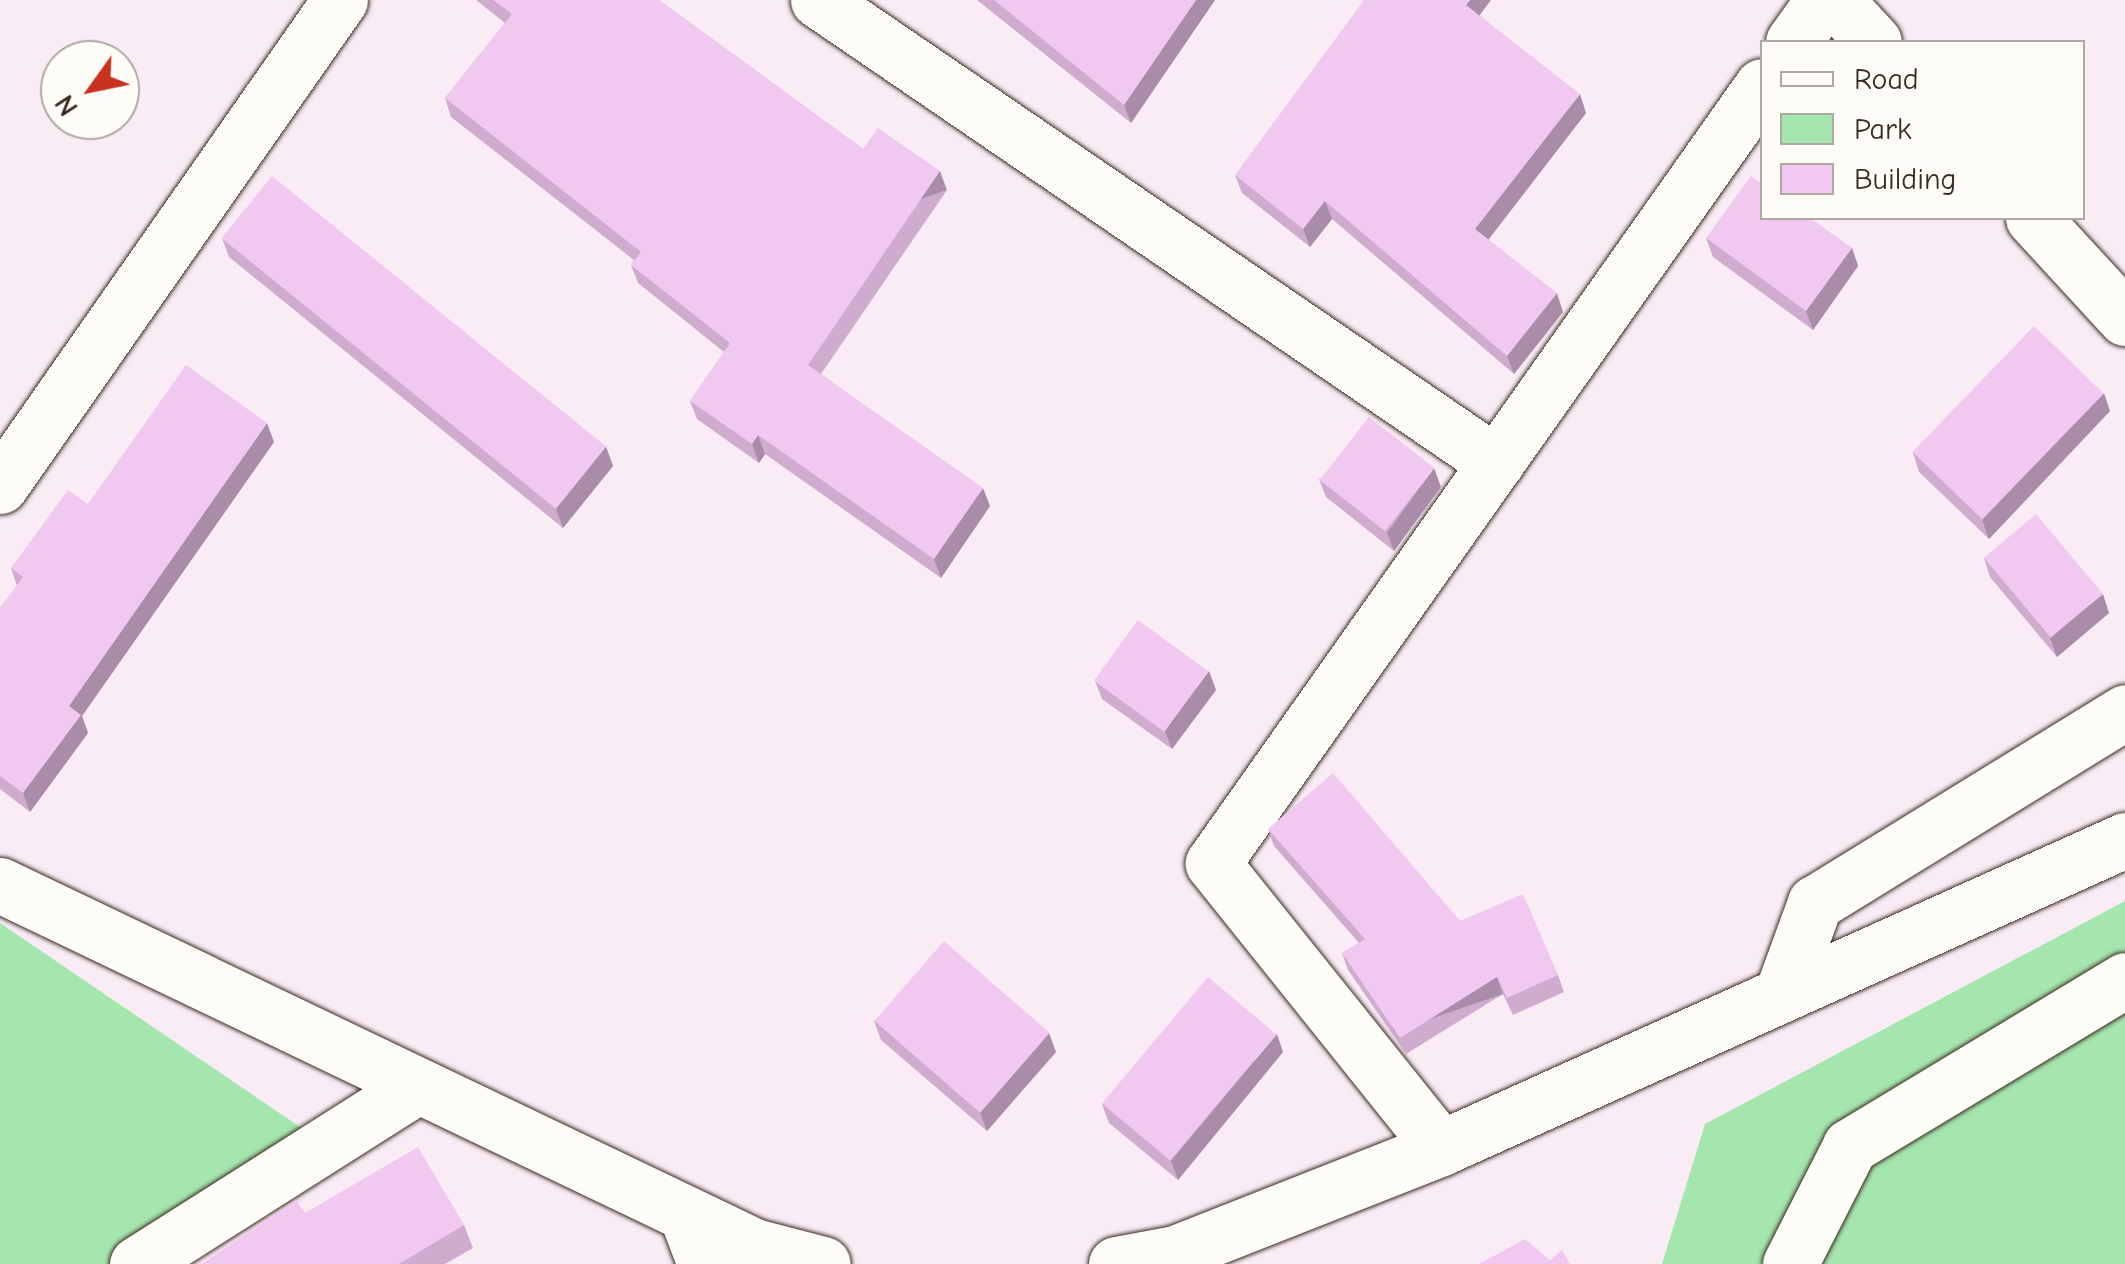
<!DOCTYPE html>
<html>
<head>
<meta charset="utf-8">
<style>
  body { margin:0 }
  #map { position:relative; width:2125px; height:1264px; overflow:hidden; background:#f9ecf5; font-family:"Comic Neue",sans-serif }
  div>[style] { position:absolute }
  .green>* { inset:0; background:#a5e6af }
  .roads { filter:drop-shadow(0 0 2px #3b2a1e) drop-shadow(0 0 2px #3b2a1e) }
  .minor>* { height:55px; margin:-27.5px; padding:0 27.5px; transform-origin:27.5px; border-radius:27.5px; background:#fdfcf7 }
  .tertiary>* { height:55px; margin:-27.5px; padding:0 27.5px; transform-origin:27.5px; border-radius:27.5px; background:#fdfcf7 }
  .wall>* { inset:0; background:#cfacce }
  .shaded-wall>* { inset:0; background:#a98ca8; transform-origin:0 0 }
  .building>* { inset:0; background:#f1c8f0; transform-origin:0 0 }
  span { translate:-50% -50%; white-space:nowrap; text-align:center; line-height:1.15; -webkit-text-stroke:8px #fdfcf7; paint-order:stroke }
  .legend { position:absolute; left:1760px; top:40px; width:325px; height:180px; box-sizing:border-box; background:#fdfcf7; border:2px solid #afa8a0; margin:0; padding:12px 18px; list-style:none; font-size:30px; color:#3b2a1e }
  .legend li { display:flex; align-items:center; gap:20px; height:50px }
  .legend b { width:50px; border:2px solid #afa8a0 }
  .north { position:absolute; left:40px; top:40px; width:100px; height:100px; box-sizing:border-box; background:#fdfcf7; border:2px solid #afa8a0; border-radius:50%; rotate:237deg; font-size:28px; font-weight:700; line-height:40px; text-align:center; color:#3b2a1e }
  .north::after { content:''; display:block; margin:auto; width:35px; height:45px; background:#c8321e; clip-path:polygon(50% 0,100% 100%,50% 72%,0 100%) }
</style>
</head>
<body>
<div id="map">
  <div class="green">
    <i style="clip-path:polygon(2125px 901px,2125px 1264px,1662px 1264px,1705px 1124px)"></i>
    <i style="clip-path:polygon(0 923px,325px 1144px,161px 1264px,0 1264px)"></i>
  </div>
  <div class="roads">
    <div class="minor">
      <i style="left:818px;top:0;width:821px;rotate:34.33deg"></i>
      <i style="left:1835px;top:0;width:57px;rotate:47.1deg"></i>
      <i style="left:1793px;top:42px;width:52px;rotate:-54.5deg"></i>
      <i style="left:2033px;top:218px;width:136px;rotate:47.4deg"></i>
      <i style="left:1782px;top:993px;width:96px;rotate:-69.9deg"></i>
      <i style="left:1815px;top:903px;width:364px;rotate:-31.6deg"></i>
      <i style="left:1441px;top:1148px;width:365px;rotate:-128.7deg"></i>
      <i style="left:1213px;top:863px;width:951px;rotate:-54.76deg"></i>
      <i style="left:686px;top:1214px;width:53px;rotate:69.2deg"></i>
      <i style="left:137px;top:1264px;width:328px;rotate:-32.4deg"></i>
      <i style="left:1790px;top:1264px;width:132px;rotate:-63deg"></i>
      <i style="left:1850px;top:1146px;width:321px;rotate:-31.1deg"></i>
    </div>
    <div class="tertiary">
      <i style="left:0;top:486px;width:593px;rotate:-55.02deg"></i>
      <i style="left:0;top:885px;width:836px;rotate:25.58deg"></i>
      <i style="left:754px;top:1246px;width:71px;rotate:14.6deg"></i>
      <i style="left:1116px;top:1264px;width:60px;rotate:-10.6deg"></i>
      <i style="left:1175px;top:1253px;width:286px;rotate:-21.5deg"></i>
      <i style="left:1441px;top:1148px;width:750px;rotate:-24.24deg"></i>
    </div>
  </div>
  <div class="wall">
    <i style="clip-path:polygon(476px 0,659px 0,863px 149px,947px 190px,821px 374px,990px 506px,941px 578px,765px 454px,759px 463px,697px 419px,690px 401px,724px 352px,638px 283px,631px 265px,634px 260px,451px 117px,445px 98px,505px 23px)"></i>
    <i style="clip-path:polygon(977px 0,1215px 0,1131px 123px)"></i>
    <i style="clip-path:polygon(1479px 15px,1586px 113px,1488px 239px,1563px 312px,1514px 374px,1332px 219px,1310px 247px,1242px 193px,1235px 175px)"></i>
    <i style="clip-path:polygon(222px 238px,606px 447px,613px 466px,563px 528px,229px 257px)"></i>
    <i style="clip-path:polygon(1706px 238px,1852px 248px,1858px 266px,1813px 330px,1713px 257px)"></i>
    <i style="clip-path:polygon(2110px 411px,1989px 539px,1919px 472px,1913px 453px)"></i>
    <i style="clip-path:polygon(274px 442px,82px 716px,88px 733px,30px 812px,0 789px,0 608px,17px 586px,11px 568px)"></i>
    <i style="clip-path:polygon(1319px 479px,1441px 487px,1394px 551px,1326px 497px)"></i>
    <i style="clip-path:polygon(1984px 558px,2109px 613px,2057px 657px,1990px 577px)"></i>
    <i style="clip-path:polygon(1095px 681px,1216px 690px,1172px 749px,1102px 699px)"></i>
    <i style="clip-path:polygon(1268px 829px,1460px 921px,1558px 975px,1564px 992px,1513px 1015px,1503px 994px,1406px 1054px,1348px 970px,1342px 953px,1359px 943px,1274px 846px)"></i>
    <i style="clip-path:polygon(874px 1021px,1056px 1052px,987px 1131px,881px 1040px)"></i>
    <i style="clip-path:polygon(1283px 1052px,1178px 1180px,1109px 1123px,1102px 1104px)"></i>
    <i style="clip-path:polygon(464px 1225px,473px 1248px,445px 1264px,202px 1264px)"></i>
  </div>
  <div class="shaded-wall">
    <i style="clip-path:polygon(1196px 0,1215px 0,1131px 123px,1124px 105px)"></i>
    <i style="clip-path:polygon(1470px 0,1491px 0,1473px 24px,1466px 5px)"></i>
    <i style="clip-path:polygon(1580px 94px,1586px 113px,1482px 248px,1475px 229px)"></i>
    <i style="left:940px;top:171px;width:20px;height:235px;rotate:70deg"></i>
    <i style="clip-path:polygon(1325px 201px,1332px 219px,1310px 247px,1303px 229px)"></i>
    <i style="clip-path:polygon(1852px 248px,1858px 266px,1813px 330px,1806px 311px)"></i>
    <i style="clip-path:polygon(1557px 293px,1563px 312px,1514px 374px,1507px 356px)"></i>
    <i style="clip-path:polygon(2104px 393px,2110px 411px,1989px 539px,1982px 520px)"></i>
    <i style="clip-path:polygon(267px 423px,274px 442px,82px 716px,88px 733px,30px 812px,23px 793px,69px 706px)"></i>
    <i style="clip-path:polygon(758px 435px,765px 454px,759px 463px,752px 444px)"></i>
    <i style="clip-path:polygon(606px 447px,613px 466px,563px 528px,556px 509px)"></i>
    <i style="clip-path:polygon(1434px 468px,1441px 487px,1394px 551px,1387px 533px)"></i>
    <i style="clip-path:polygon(983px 488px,990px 506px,941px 578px,934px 559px)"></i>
    <i style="clip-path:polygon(2103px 594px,2109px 613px,2057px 657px,2050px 638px)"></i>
    <i style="clip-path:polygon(1209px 671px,1216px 690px,1172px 749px,1165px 731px)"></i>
    <i style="left:1497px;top:977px;width:18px;height:115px;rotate:71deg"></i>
    <i style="clip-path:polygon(1049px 1033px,1056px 1052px,987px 1131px,980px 1113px)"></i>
    <i style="clip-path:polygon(1277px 1034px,1283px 1052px,1178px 1180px,1171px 1161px)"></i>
  </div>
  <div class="building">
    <i style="clip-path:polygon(493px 0,659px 0,863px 149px,878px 128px,940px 171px,808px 365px,983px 488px,934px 559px,758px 435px,752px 444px,690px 401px,730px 343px,631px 265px,641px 252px,445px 98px,512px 14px)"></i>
    <i style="clip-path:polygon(994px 0,1196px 0,1124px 105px)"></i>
    <i style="clip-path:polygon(1364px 0,1470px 0,1466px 5px,1580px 94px,1475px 229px,1557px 293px,1507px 356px,1325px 201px,1303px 229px,1235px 175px)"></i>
    <i style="left:272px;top:176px;width:430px;height:80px;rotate:39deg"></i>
    <i style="clip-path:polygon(1751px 176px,1762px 184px,1762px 218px,1810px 218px,1852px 248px,1806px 311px,1706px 238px)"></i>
    <i style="left:2034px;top:326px;width:97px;height:175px;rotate:44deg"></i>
    <i style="clip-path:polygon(186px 365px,267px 423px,69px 706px,81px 715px,23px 793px,0 776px,0 608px,23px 577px,11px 568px,68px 490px,88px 504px)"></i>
    <i style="left:1369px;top:417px;width:83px;height:80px;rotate:38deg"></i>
    <i style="left:2036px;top:514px;width:104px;height:68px;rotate:50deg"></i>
    <i style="left:1138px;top:620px;width:87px;height:75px;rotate:36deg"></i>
    <i style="clip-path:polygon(1333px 773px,1460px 921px,1523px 894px,1558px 975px,1507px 998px,1497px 977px,1400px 1038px,1342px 953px,1365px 939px,1268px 829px)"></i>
    <i style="left:944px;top:941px;width:140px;height:106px;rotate:41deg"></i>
    <i style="left:1208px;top:977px;width:89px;height:165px;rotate:40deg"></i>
    <i style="clip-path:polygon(418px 1147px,464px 1225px,399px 1264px,202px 1264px,296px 1200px,305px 1213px)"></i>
    <i style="clip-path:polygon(1525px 1239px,1550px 1260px,1562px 1250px,1570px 1264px,1479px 1264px)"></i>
  </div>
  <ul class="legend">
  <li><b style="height:12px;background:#fdfcf7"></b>Road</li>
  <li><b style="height:28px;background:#a5e6af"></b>Park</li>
  <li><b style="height:28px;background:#f1c8f0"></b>Building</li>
  </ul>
  <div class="north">N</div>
</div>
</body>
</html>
